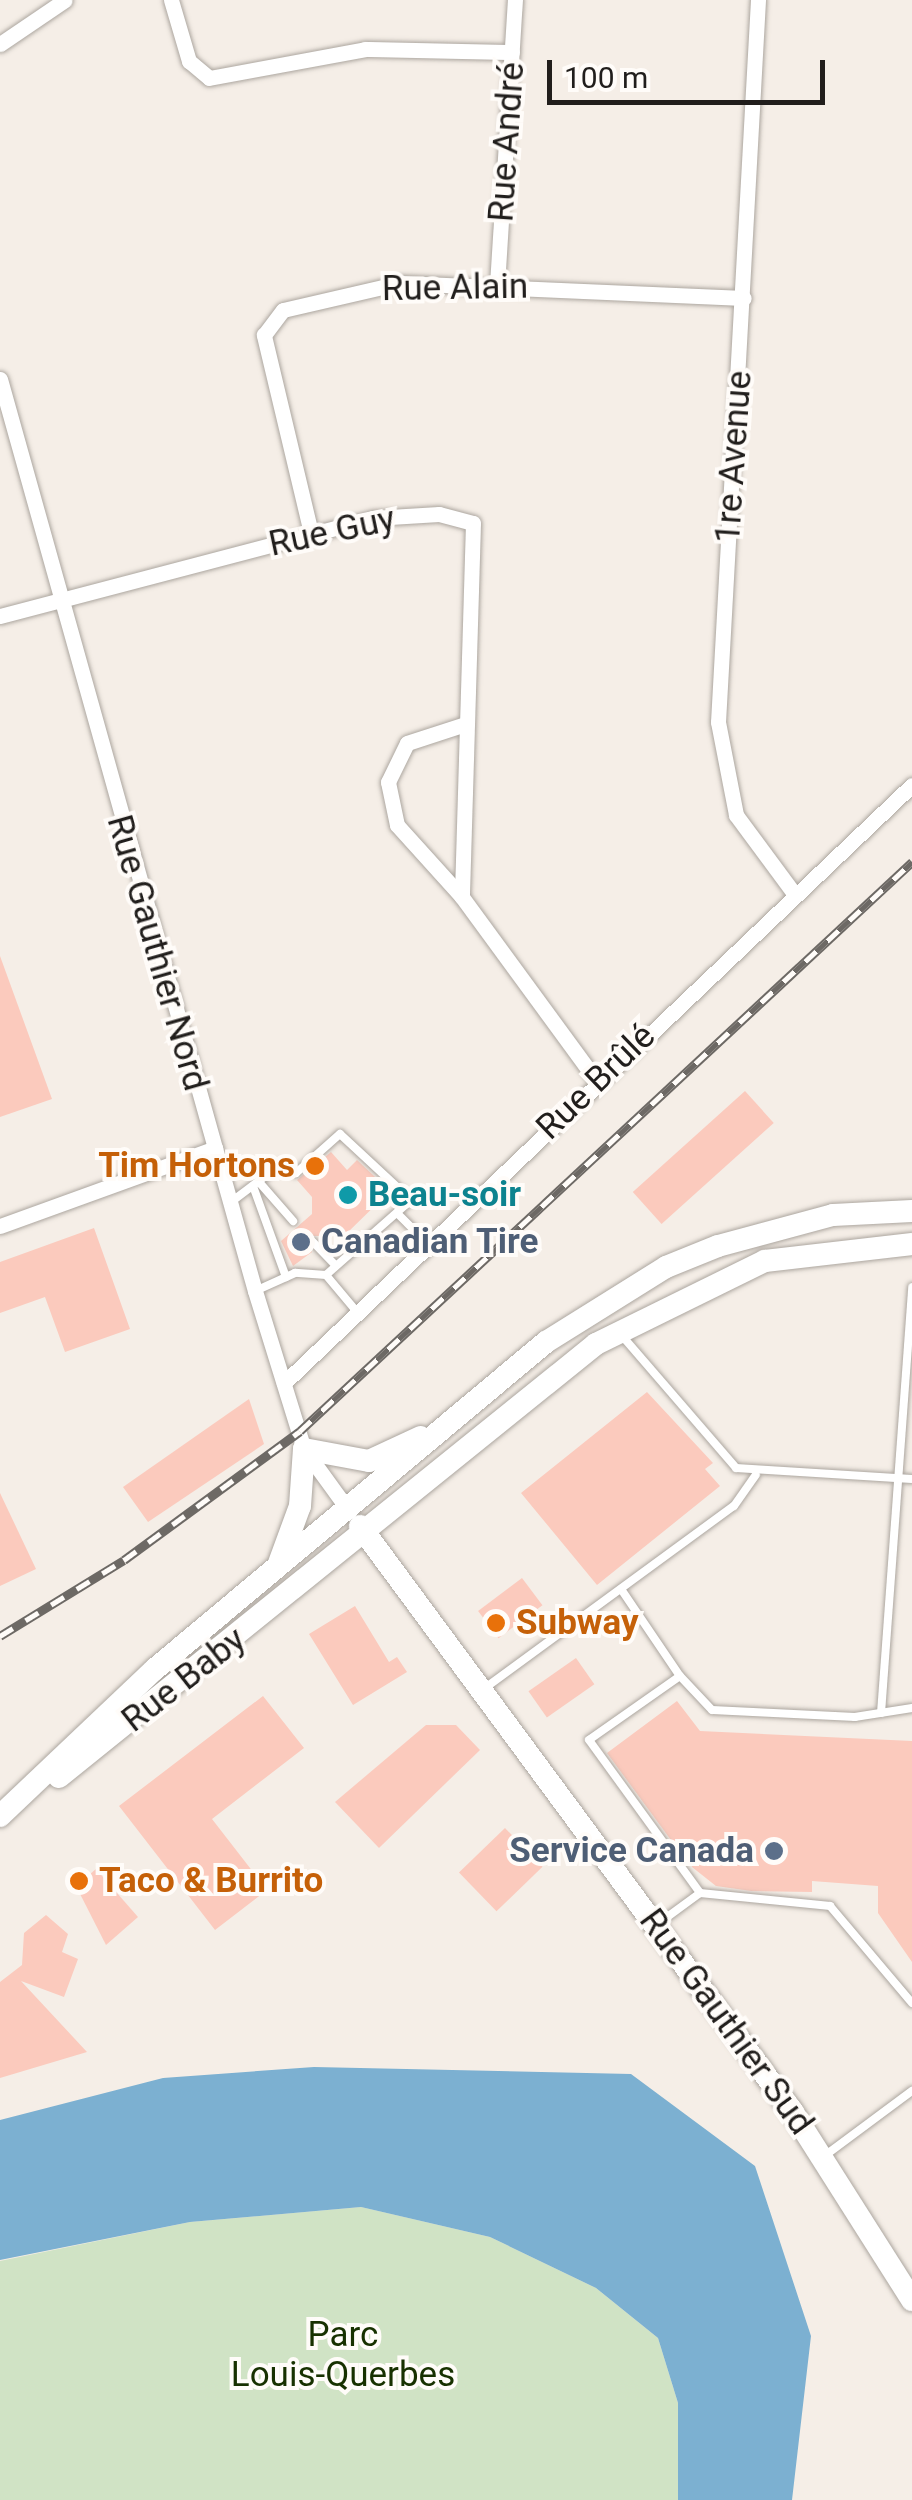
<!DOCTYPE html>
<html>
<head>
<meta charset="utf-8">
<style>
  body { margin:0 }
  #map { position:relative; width:912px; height:2500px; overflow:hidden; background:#f5eee7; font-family:Roboto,sans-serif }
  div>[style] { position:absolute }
  .green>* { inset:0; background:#d0e3c5 }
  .water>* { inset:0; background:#7cb0d1 }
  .building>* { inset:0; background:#fbcabd; transform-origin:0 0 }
  .roads { filter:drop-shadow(0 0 2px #aca69f) drop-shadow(0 0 2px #aca69f) }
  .lane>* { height:8px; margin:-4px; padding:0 4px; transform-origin:4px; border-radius:4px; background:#fff }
  .street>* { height:15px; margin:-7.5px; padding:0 7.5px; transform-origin:7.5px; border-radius:7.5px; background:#fff }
  .secondary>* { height:22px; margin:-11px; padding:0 11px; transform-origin:11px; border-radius:11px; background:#fff }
  .rail>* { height:9px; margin-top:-4.5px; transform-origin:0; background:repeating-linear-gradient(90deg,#fffcf9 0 15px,#6d6965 0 30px); box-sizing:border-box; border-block:2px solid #6d6965 }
  .dots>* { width:28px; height:28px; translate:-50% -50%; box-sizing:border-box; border:5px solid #fffcf9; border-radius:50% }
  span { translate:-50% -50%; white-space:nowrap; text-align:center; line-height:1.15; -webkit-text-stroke:8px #fffcf9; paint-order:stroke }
  .street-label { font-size:35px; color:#211e1c }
  .food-label { font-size:35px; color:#c56008; font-weight:700 }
  .right { translate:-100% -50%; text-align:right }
  .left { translate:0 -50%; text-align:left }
  .culture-label { font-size:35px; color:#0d838f; font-weight:700 }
  .service-label { font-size:35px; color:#4e5e75; font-weight:700 }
  .park-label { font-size:35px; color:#173100 }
  .scale { position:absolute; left:547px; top:60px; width:278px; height:45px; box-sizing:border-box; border:5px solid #211e1c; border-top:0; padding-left:12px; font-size:30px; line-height:35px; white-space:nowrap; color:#211e1c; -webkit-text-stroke:8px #fffcf9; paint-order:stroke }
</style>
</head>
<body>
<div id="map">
  <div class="green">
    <i style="clip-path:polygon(361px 2207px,490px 2237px,596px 2288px,658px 2338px,678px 2403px,678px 2500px,0 2500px,0 2261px,190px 2222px)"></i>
  </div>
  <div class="water">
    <i style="clip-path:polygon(314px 2067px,631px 2074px,755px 2166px,811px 2336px,792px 2500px,678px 2500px,678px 2403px,658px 2338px,596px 2288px,490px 2237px,361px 2207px,190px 2222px,0 2260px,0 2120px,163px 2078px)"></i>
  </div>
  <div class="building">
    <i style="clip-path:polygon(0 956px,52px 1099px,0 1117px)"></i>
    <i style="left:745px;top:1091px;width:43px;height:151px;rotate:48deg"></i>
    <i style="clip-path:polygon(331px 1152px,347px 1170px,357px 1160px,390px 1191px,344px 1236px,309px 1236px,312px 1252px,293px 1266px,281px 1241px,312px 1214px,312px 1197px,297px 1180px)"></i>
    <i style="clip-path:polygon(94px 1228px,130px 1329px,65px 1352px,45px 1297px,0 1313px,0 1262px)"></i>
    <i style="clip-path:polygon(647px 1392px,713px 1463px,705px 1469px,720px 1486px,597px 1585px,521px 1493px)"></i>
    <i style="clip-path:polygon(249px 1399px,264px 1444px,148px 1522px,123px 1487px)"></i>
    <i style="clip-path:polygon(0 1493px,36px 1569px,0 1586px)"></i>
    <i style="left:522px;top:1578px;width:34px;height:55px;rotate:53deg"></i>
    <i style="clip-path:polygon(355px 1606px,389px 1662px,397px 1657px,407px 1672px,353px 1705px,309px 1634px)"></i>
    <i style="left:576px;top:1658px;width:32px;height:58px;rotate:55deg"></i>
    <i style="clip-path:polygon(263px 1696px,304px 1748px,212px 1819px,267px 1890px,215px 1930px,119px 1806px)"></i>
    <i style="clip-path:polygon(677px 1701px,700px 1731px,912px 1741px,912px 1962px,878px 1913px,878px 1886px,812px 1881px,812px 1892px,751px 1891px,716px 1886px,692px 1867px,687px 1845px,679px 1851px,607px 1753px)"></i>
    <i style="clip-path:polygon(426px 1725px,456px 1725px,480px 1750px,379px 1848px,335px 1802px)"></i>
    <i style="left:505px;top:1828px;width:54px;height:64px;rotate:46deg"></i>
    <i style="clip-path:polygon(96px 1869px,138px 1917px,106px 1945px,76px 1886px)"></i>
    <i style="clip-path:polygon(46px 1915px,68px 1934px,62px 1952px,78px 1959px,64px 1997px,21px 1981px,87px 2052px,0 2078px,0 1982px,22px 1965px,24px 1933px)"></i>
  </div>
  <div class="roads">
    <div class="lane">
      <i style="left:259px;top:1182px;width:52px;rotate:48.9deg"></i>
      <i style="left:253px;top:1186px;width:97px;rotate:70.1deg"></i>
      <i style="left:231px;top:1202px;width:61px;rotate:-37.1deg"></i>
      <i style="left:280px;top:1165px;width:18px;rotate:27deg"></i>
      <i style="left:296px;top:1173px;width:59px;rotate:-41.6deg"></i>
      <i style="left:340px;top:1134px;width:97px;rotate:42.9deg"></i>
      <i style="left:411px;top:1200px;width:113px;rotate:138.6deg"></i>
      <i style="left:326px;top:1275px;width:31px;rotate:-176deg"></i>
      <i style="left:295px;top:1273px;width:44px;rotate:155.8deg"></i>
      <i style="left:397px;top:1213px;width:44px;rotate:45deg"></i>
      <i style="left:313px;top:1242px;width:33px;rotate:46deg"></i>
      <i style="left:326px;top:1275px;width:48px;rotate:50deg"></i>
      <i style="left:623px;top:1337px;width:173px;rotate:49.2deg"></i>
      <i style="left:736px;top:1468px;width:176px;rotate:3.6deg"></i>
      <i style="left:621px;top:1589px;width:105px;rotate:55.9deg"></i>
      <i style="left:485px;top:1688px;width:308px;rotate:-36.2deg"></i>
      <i style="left:734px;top:1506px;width:38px;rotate:-55deg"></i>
      <i style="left:912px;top:1708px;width:58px;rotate:171deg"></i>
      <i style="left:855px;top:1717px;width:143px;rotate:-177.2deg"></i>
      <i style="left:712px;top:1710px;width:47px;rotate:-133.3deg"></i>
      <i style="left:680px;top:1676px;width:111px;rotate:144.9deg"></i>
      <i style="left:589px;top:1740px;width:189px;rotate:54deg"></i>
      <i style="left:700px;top:1893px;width:131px;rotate:5.7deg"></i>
      <i style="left:830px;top:1906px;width:127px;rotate:49.8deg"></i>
      <i style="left:881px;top:1713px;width:427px;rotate:-85.8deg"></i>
      <i style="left:659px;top:1923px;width:51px;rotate:-36.2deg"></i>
      <i style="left:823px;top:2157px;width:111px;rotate:-36.6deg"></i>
    </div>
    <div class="street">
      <i style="left:171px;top:0;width:64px;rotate:73.6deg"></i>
      <i style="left:189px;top:61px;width:26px;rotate:40deg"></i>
      <i style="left:209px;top:78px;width:159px;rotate:-10.5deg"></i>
      <i style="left:365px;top:49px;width:147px;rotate:1.2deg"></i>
      <i style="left:758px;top:0;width:723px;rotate:93.17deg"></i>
      <i style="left:718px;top:722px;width:95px;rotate:79deg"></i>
      <i style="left:736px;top:815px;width:96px;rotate:53.5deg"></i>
      <i style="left:0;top:44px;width:78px;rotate:-34.1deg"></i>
      <i style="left:497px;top:285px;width:286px;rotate:-86.4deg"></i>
      <i style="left:0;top:379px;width:947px;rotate:74.38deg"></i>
      <i style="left:255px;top:1291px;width:165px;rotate:72.8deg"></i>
      <i style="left:304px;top:1449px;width:77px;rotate:54deg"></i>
      <i style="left:311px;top:533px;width:204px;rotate:-103.4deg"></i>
      <i style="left:264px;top:335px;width:31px;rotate:-53deg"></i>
      <i style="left:283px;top:310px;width:120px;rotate:-13deg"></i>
      <i style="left:400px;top:283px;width:344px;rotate:2.5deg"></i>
      <i style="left:0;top:616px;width:386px;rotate:-14.7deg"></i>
      <i style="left:373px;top:518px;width:66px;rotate:-3.5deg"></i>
      <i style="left:439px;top:514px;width:35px;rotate:15deg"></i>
      <i style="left:473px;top:523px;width:374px;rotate:91.7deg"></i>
      <i style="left:462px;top:897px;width:227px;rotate:53.8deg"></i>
      <i style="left:462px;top:897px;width:97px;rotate:-132.1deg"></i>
      <i style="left:397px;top:825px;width:44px;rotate:-101.8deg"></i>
      <i style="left:388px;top:782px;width:43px;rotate:-64deg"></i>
      <i style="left:407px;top:743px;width:61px;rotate:-18.1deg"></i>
      <i style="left:0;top:1226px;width:229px;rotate:-19.9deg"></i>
      <i style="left:284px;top:1383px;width:867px;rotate:-43.6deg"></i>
    </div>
    <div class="secondary">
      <i style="left:360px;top:1526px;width:727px;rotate:53.56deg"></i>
      <i style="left:792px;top:2111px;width:224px;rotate:57.6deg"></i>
      <i style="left:279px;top:1563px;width:61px;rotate:-69.8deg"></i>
      <i style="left:300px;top:1506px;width:57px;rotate:-86deg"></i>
      <i style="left:304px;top:1449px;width:66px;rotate:10.5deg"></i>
      <i style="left:369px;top:1461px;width:57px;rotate:-24.8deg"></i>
      <i style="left:59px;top:1777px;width:690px;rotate:-38.88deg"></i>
      <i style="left:596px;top:1344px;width:188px;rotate:-26.2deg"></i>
      <i style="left:765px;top:1261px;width:148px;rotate:-6.6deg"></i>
      <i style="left:0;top:1816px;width:214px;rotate:-43.5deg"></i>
      <i style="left:155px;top:1669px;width:510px;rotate:-39.91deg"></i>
      <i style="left:546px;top:1342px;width:142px;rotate:-32deg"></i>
      <i style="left:666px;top:1267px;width:56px;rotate:-22deg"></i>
      <i style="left:718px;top:1246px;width:119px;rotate:-15.1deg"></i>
      <i style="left:833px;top:1215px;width:79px;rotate:-2.9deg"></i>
    </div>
  </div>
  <div class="rail">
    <i style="left:0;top:1636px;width:145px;rotate:-31.5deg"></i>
    <i style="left:124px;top:1560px;width:218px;rotate:-36.2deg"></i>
    <i style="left:300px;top:1431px;width:836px;rotate:-42.91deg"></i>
  </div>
  <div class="dots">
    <i style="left:315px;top:1166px;background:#e8710a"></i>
    <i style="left:348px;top:1195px;background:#0f9aa8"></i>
    <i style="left:301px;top:1242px;background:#5c6f8a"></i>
    <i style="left:496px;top:1623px;background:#e8710a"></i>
    <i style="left:774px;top:1851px;background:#5c6f8a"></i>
    <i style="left:79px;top:1881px;background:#e8710a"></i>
  </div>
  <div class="street-label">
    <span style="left:507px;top:142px;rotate:-86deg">Rue André</span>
    <span style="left:455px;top:288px;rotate:-1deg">Rue Alain</span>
    <span style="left:734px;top:457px;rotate:-86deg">1re Avenue</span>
    <span style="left:332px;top:532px;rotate:-12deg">Rue Guy</span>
    <span style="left:157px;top:953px;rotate:74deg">Rue Gauthier Nord</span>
    <span style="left:596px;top:1082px;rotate:-44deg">Rue Brûlé</span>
    <span style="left:184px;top:1680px;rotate:-38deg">Rue Baby</span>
    <span style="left:726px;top:2022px;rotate:54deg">Rue Gauthier Sud</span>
  </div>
  <div class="food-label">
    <span class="right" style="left:295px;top:1166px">Tim Hortons</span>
    <span class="left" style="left:516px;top:1623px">Subway</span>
    <span class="left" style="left:99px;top:1881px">Taco &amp; Burrito</span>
  </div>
  <div class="culture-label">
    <span class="left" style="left:368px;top:1195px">Beau-soir</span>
  </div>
  <div class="service-label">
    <span class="left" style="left:321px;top:1242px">Canadian Tire</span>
    <span class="right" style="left:754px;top:1851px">Service Canada</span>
  </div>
  <div class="park-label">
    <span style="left:343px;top:2355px">Parc<br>Louis-Querbes</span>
  </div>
  <div class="scale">100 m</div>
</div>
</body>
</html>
